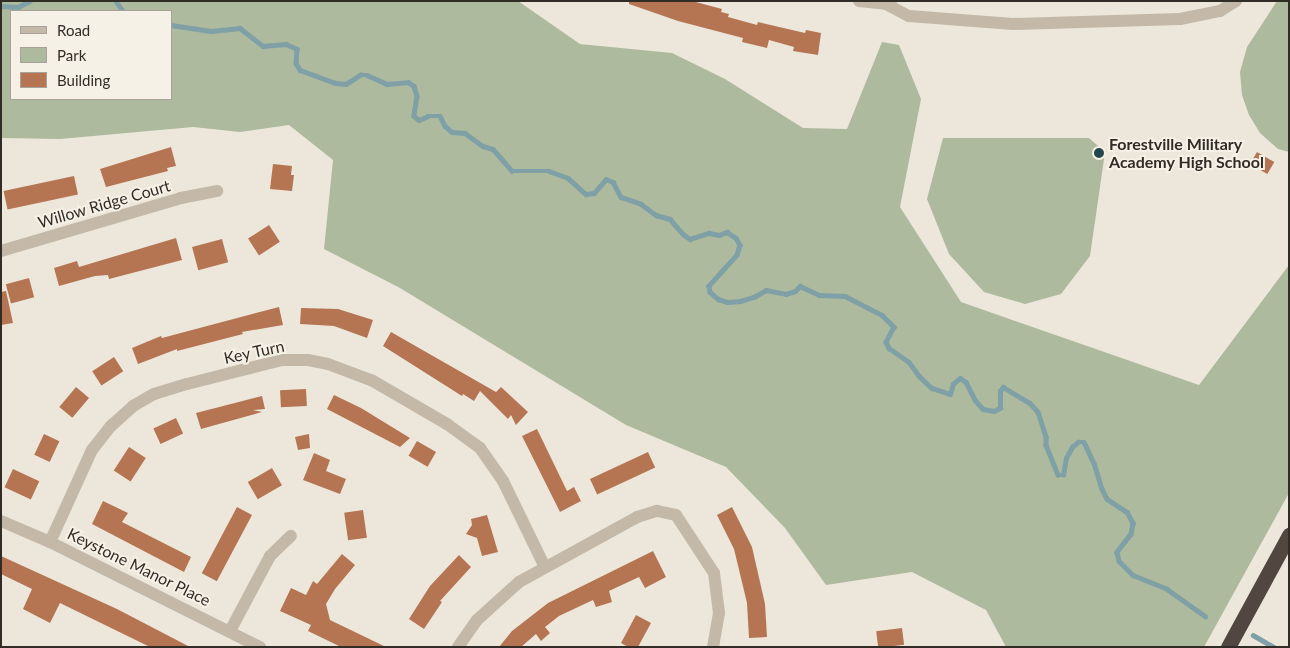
<!DOCTYPE html>
<html>
<head>
<meta charset="utf-8">
<style>
  body { margin:0 }
  #map { position:relative; width:1290px; height:648px; overflow:hidden; background:#ede7db; font-family:Lato,sans-serif }
  div>[style] { position:absolute }
  .green>* { inset:0; background:#adba9d }
  .stream>* { height:4.5px; margin:-2.25px; padding:0 2.25px; transform-origin:2.25px; border-radius:2.25px; background:#7ea0a6 }
  .building>* { inset:0; background:#b57552; transform-origin:0 0 }
  .minor>* { height:12px; margin:-6px; padding:0 6px; transform-origin:6px; border-radius:6px; background:#c4b8a9 }
  .highway>* { height:15px; margin:-7.5px; padding:0 7.5px; transform-origin:7.5px; border-radius:7.5px; background:#524740 }
  .dots>* { width:14px; height:14px; translate:-50% -50%; box-sizing:border-box; border:2px solid #f6f1e6; border-radius:50% }
  span { translate:-50% -50%; white-space:nowrap; text-align:center; line-height:1.15; -webkit-text-stroke:4px #f6f1e6; paint-order:stroke }
  .poi-label { font-size:16px; color:#322c27; font-weight:700 }
  .left { translate:0 -50%; text-align:left }
  .street-label { font-size:16px; color:#322c27 }
  .frame { position:absolute; inset:0; border:2px solid #322c27; pointer-events:none }
  .legend { position:absolute; left:10px; top:10px; width:162px; height:90px; box-sizing:border-box; background:#f6f1e6; border:1px solid #a8a29a; margin:0; padding:6px 9px; list-style:none; font-size:15px; color:#322c27 }
  .legend li { display:flex; align-items:center; gap:10px; height:25px }
  .legend b { width:25px; border:1px solid #a8a29a }
</style>
</head>
<body>
<div id="map">
  <div class="green">
    <i style="clip-path:polygon(evenodd,1px 1px,518px 1px,580px 44px,672px 53px,725px 79px,803px 128px,847px 129px,882px 42px,899px 45px,921px 99px,900px 207px,961px 302px,1199px 385px,1289px 265px,1289px 493px,1204px 647px,1006px 647px,986px 610px,912px 572px,826px 585px,785px 528px,726px 467px,626px 425px,400px 288px,324px 249px,333px 160px,289px 125px,240px 132px,193px 127px,60px 139px,1px 138px,1px 1px,11px 11px,171px 11px,171px 99px,11px 99px,11px 11px)"></i>
    <i style="clip-path:polygon(1277px 1px,1289px 1px,1289px 152px,1278px 149px,1260px 133px,1249px 115px,1242px 95px,1240px 72px,1247px 47px)"></i>
    <i style="clip-path:polygon(943px 138px,1089px 138px,1105px 152px,1090px 256px,1061px 294px,1025px 304px,984px 292px,949px 254px,927px 199px)"></i>
  </div>
  <div class="stream">
    <i style="left:116px;top:1px;width:12px;rotate:55deg"></i>
    <i style="left:1px;top:6px;width:17px;rotate:3deg"></i>
    <i style="left:18px;top:7px;width:13px;rotate:-27deg"></i>
    <i style="left:171px;top:25px;width:40px;rotate:8.5deg"></i>
    <i style="left:211px;top:31px;width:29px;rotate:-6deg"></i>
    <i style="left:240px;top:28px;width:29px;rotate:38deg"></i>
    <i style="left:263px;top:46px;width:23px;rotate:-5deg"></i>
    <i style="left:286px;top:44px;width:12px;rotate:24deg"></i>
    <i style="left:297px;top:49px;width:14px;rotate:94deg"></i>
    <i style="left:296px;top:63px;width:8px;rotate:60deg"></i>
    <i style="left:300px;top:70px;width:37px;rotate:20deg"></i>
    <i style="left:335px;top:83px;width:11px;rotate:5deg"></i>
    <i style="left:346px;top:84px;width:17px;rotate:-33deg"></i>
    <i style="left:360px;top:75px;width:7px"></i>
    <i style="left:367px;top:75px;width:22px;rotate:24deg"></i>
    <i style="left:387px;top:84px;width:21px;rotate:-5deg"></i>
    <i style="left:408px;top:82px;width:7px;rotate:34deg"></i>
    <i style="left:414px;top:86px;width:10px;rotate:73deg"></i>
    <i style="left:417px;top:96px;width:20px;rotate:99deg"></i>
    <i style="left:414px;top:116px;width:6px;rotate:39deg"></i>
    <i style="left:419px;top:120px;width:10px;rotate:-24deg"></i>
    <i style="left:428px;top:116px;width:12px"></i>
    <i style="left:440px;top:116px;width:11px;rotate:63deg"></i>
    <i style="left:445px;top:126px;width:9px;rotate:41deg"></i>
    <i style="left:452px;top:132px;width:13px;rotate:4deg"></i>
    <i style="left:465px;top:133px;width:22px;rotate:36deg"></i>
    <i style="left:483px;top:146px;width:10px;rotate:17deg"></i>
    <i style="left:493px;top:149px;width:29px;rotate:49deg"></i>
    <i style="left:512px;top:171px;width:37px"></i>
    <i style="left:549px;top:171px;width:20px;rotate:20deg"></i>
    <i style="left:568px;top:178px;width:24px;rotate:42deg"></i>
    <i style="left:586px;top:194px;width:8px;rotate:-7deg"></i>
    <i style="left:594px;top:193px;width:18px;rotate:-49deg"></i>
    <i style="left:606px;top:179px;width:8px;rotate:23deg"></i>
    <i style="left:613px;top:182px;width:17px;rotate:62deg"></i>
    <i style="left:621px;top:197px;width:21px;rotate:19deg"></i>
    <i style="left:641px;top:204px;width:19px;rotate:36deg"></i>
    <i style="left:656px;top:215px;width:15px;rotate:16deg"></i>
    <i style="left:670px;top:219px;width:20px;rotate:49deg"></i>
    <i style="left:683px;top:234px;width:9px;rotate:36deg"></i>
    <i style="left:690px;top:239px;width:20px;rotate:-18deg"></i>
    <i style="left:709px;top:233px;width:10px;rotate:11deg"></i>
    <i style="left:719px;top:235px;width:9px;rotate:-21deg"></i>
    <i style="left:727px;top:232px;width:11px;rotate:34deg"></i>
    <i style="left:736px;top:238px;width:8px;rotate:60deg"></i>
    <i style="left:740px;top:245px;width:10px;rotate:107deg"></i>
    <i style="left:737px;top:255px;width:42px;rotate:132.1deg"></i>
    <i style="left:709px;top:286px;width:6px;rotate:81deg"></i>
    <i style="left:710px;top:292px;width:11px;rotate:41deg"></i>
    <i style="left:718px;top:299px;width:10px;rotate:17deg"></i>
    <i style="left:728px;top:302px;width:12px;rotate:-5deg"></i>
    <i style="left:740px;top:301px;width:15px;rotate:-16deg"></i>
    <i style="left:754px;top:297px;width:14px;rotate:-30deg"></i>
    <i style="left:766px;top:290px;width:20px;rotate:11deg"></i>
    <i style="left:786px;top:294px;width:9px;rotate:-18deg"></i>
    <i style="left:795px;top:291px;width:7px;rotate:-45deg"></i>
    <i style="left:800px;top:286px;width:21px;rotate:25deg"></i>
    <i style="left:819px;top:295px;width:26px;rotate:2deg"></i>
    <i style="left:845px;top:296px;width:42px;rotate:27.2deg"></i>
    <i style="left:882px;top:315px;width:17px;rotate:45deg"></i>
    <i style="left:894px;top:327px;width:17px;rotate:118deg"></i>
    <i style="left:886px;top:342px;width:7px;rotate:63deg"></i>
    <i style="left:889px;top:348px;width:24px;rotate:35deg"></i>
    <i style="left:909px;top:362px;width:17px;rotate:54deg"></i>
    <i style="left:919px;top:376px;width:18px;rotate:43deg"></i>
    <i style="left:932px;top:388px;width:19px;rotate:18deg"></i>
    <i style="left:950px;top:394px;width:10px;rotate:-73deg"></i>
    <i style="left:953px;top:384px;width:9px;rotate:-41deg"></i>
    <i style="left:960px;top:378px;width:7px;rotate:34deg"></i>
    <i style="left:966px;top:382px;width:20px;rotate:63deg"></i>
    <i style="left:975px;top:400px;width:12px;rotate:48deg"></i>
    <i style="left:983px;top:409px;width:11px;rotate:10deg"></i>
    <i style="left:994px;top:411px;width:7px;rotate:-27deg"></i>
    <i style="left:1000px;top:408px;width:17px;rotate:-90deg"></i>
    <i style="left:1000px;top:391px;width:5px;rotate:-53deg"></i>
    <i style="left:1003px;top:387px;width:31px;rotate:31deg"></i>
    <i style="left:1030px;top:403px;width:12px;rotate:48deg"></i>
    <i style="left:1038px;top:412px;width:26px;rotate:72deg"></i>
    <i style="left:1046px;top:437px;width:8px;rotate:90deg"></i>
    <i style="left:1046px;top:445px;width:32px;rotate:68deg"></i>
    <i style="left:1058px;top:475px;width:5px"></i>
    <i style="left:1063px;top:475px;width:17px;rotate:-80deg"></i>
    <i style="left:1066px;top:458px;width:13px;rotate:-61deg"></i>
    <i style="left:1072px;top:447px;width:8px;rotate:-40deg"></i>
    <i style="left:1078px;top:442px;width:6px"></i>
    <i style="left:1084px;top:442px;width:23px;rotate:65deg"></i>
    <i style="left:1094px;top:463px;width:27px;rotate:73deg"></i>
    <i style="left:1102px;top:489px;width:11px;rotate:63deg"></i>
    <i style="left:1107px;top:499px;width:24px;rotate:33deg"></i>
    <i style="left:1127px;top:512px;width:13px;rotate:61deg"></i>
    <i style="left:1133px;top:523px;width:11px;rotate:100deg"></i>
    <i style="left:1131px;top:534px;width:23px;rotate:128deg"></i>
    <i style="left:1117px;top:552px;width:9px;rotate:77deg"></i>
    <i style="left:1119px;top:561px;width:20px;rotate:45deg"></i>
    <i style="left:1133px;top:575px;width:37px;rotate:22deg"></i>
    <i style="left:1167px;top:589px;width:47px;rotate:35.4deg"></i>
    <i style="left:1253px;top:635px;width:24px;rotate:30deg"></i>
  </div>
  <div class="building">
    <i style="clip-path:polygon(629px 1px,692px 1px,722px 9px,721px 12px,729px 14px,728px 17px,757px 25px,758px 22px,805px 33px,806px 30px,821px 33px,818px 55px,793px 51px,794px 47px,769px 40px,767px 48px,742px 42px,743px 38px,678px 21px,629px 4px)"></i>
    <i style="clip-path:polygon(171px 147px,176px 166px,167px 168px,168px 171px,106px 187px,100px 169px)"></i>
    <i style="left:1257px;top:152px;width:20px;height:14px;rotate:30deg"></i>
    <i style="clip-path:polygon(273px 164px,292px 166px,291px 175px,294px 175px,292px 191px,270px 189px)"></i>
    <i style="left:74px;top:176px;width:19px;height:72px;rotate:78deg"></i>
    <i style="left:269px;top:225px;width:20px;height:25px;rotate:57deg"></i>
    <i style="clip-path:polygon(176px 238px,182px 260px,109px 279px,108px 275px,95px 276px,59px 286px,54px 268px,77px 261px,79px 267px)"></i>
    <i style="left:222px;top:239px;width:24px;height:31px;rotate:75deg"></i>
    <i style="left:29px;top:278px;width:20px;height:24px;rotate:75deg"></i>
    <i style="clip-path:polygon(6px 291px,13px 323px,1px 325px,1px 292px)"></i>
    <i style="clip-path:polygon(279px 307px,283px 325px,242px 332px,243px 334px,177px 351px,177px 349px,138px 364px,132px 348px,161px 336px,162px 338px)"></i>
    <i style="clip-path:polygon(301px 308px,338px 309px,373px 320px,367px 338px,334px 326px,300px 324px)"></i>
    <i style="clip-path:polygon(391px 332px,496px 392px,501px 387px,528px 412px,516px 425px,511px 415px,508px 419px,480px 391px,474px 401px,463px 394px,462px 396px,383px 346px)"></i>
    <i style="left:114px;top:357px;width:17px;height:26px;rotate:57deg"></i>
    <i style="left:76px;top:387px;width:17px;height:26px;rotate:40deg"></i>
    <i style="left:306px;top:389px;width:17px;height:26px;rotate:87deg"></i>
    <i style="clip-path:polygon(334px 395px,361px 408px,410px 438px,400px 447px,327px 409px)"></i>
    <i style="clip-path:polygon(262px 396px,265px 409px,253px 410px,262px 412px,201px 429px,196px 413px)"></i>
    <i style="left:176px;top:418px;width:17px;height:25px;rotate:65deg"></i>
    <i style="clip-path:polygon(537px 429px,567px 491px,574px 487px,581px 501px,560px 512px,522px 436px)"></i>
    <i style="left:44px;top:434px;width:17px;height:23px;rotate:25deg"></i>
    <i style="clip-path:polygon(309px 434px,310px 448px,298px 450px,295px 437px)"></i>
    <i style="left:417px;top:441px;width:22px;height:17px;rotate:30deg"></i>
    <i style="left:129px;top:447px;width:20px;height:28px;rotate:33deg"></i>
    <i style="left:648px;top:452px;width:17px;height:64px;rotate:65deg"></i>
    <i style="clip-path:polygon(314px 453px,330px 460px,326px 471px,346px 479px,340px 494px,303px 480px)"></i>
    <i style="left:272px;top:468px;width:20px;height:28px;rotate:60deg"></i>
    <i style="left:13px;top:469px;width:29px;height:20px;rotate:25deg"></i>
    <i style="clip-path:polygon(103px 501px,128px 513px,122px 522px,191px 557px,184px 572px,92px 524px)"></i>
    <i style="left:237px;top:507px;width:17px;height:75px;rotate:28deg"></i>
    <i style="clip-path:polygon(732px 507px,752px 547px,765px 604px,767px 637px,749px 638px,747px 603px,734px 549px,717px 515px)"></i>
    <i style="left:363px;top:510px;width:28px;height:19px;rotate:82deg"></i>
    <i style="clip-path:polygon(487px 515px,498px 552px,482px 556px,477px 538px,466px 534px,472px 525px,471px 519px)"></i>
    <i style="clip-path:polygon(653px 551px,666px 577px,645px 588px,639px 577px,609px 591px,612px 602px,596px 607px,593px 600px,559px 616px,545px 627px,550px 633px,541px 641px,536px 634px,521px 647px,499px 647px,512px 631px,548px 603px)"></i>
    <i style="clip-path:polygon(342px 554px,355px 565px,335px 589px,326px 604px,330px 620px,386px 647px,341px 647px,308px 631px,311px 625px,280px 611px,291px 588px,306px 595px,313px 581px,317px 584px)"></i>
    <i style="clip-path:polygon(459px 555px,471px 567px,440px 601px,442px 602px,424px 629px,409px 619px,430px 586px)"></i>
    <i style="clip-path:polygon(1px 556px,117px 609px,190px 647px,150px 647px,60px 603px,50px 623px,23px 609px,32px 589px,1px 574px)"></i>
    <i style="clip-path:polygon(636px 615px,651px 623px,638px 647px,628px 647px,621px 643px)"></i>
    <i style="left:902px;top:628px;width:17px;height:26px;rotate:83deg"></i>
  </div>
  <div class="minor">
    <i style="left:859px;top:1px;width:27px;rotate:6deg"></i>
    <i style="left:886px;top:4px;width:6px;rotate:-31deg"></i>
    <i style="left:886px;top:4px;width:26px;rotate:28deg"></i>
    <i style="left:909px;top:16px;width:104px;rotate:4.4deg"></i>
    <i style="left:1013px;top:24px;width:167px;rotate:-1.7deg"></i>
    <i style="left:1180px;top:19px;width:41px;rotate:-11.3deg"></i>
    <i style="left:1220px;top:11px;width:19px;rotate:-32deg"></i>
    <i style="left:1px;top:251px;width:188px;rotate:-16.4deg"></i>
    <i style="left:181px;top:198px;width:37px;rotate:-11deg"></i>
    <i style="left:1px;top:521px;width:53px;rotate:23.2deg"></i>
    <i style="left:50px;top:542px;width:235px;rotate:26.6deg"></i>
    <i style="left:50px;top:542px;width:101px;rotate:-65.5deg"></i>
    <i style="left:92px;top:450px;width:31px;rotate:-52deg"></i>
    <i style="left:111px;top:426px;width:30px;rotate:-42deg"></i>
    <i style="left:133px;top:406px;width:24px;rotate:-30deg"></i>
    <i style="left:154px;top:394px;width:34px;rotate:-17deg"></i>
    <i style="left:187px;top:384px;width:98px;rotate:-14.2deg"></i>
    <i style="left:282px;top:360px;width:26px"></i>
    <i style="left:308px;top:360px;width:20px;rotate:11deg"></i>
    <i style="left:328px;top:364px;width:48px;rotate:20.7deg"></i>
    <i style="left:373px;top:381px;width:86px;rotate:30.2deg"></i>
    <i style="left:447px;top:424px;width:41px;rotate:36deg"></i>
    <i style="left:480px;top:448px;width:40px;rotate:55.1deg"></i>
    <i style="left:503px;top:481px;width:96px;rotate:64deg"></i>
    <i style="left:230px;top:631px;width:85px;rotate:-61.9deg"></i>
    <i style="left:270px;top:556px;width:29px;rotate:-44deg"></i>
    <i style="left:458px;top:647px;width:33px;rotate:-55deg"></i>
    <i style="left:477px;top:620px;width:57px;rotate:-42.1deg"></i>
    <i style="left:519px;top:582px;width:135px;rotate:-28.8deg"></i>
    <i style="left:637px;top:517px;width:21px;rotate:-17deg"></i>
    <i style="left:657px;top:511px;width:19px;rotate:12deg"></i>
    <i style="left:676px;top:515px;width:69px;rotate:56.8deg"></i>
    <i style="left:714px;top:573px;width:40px;rotate:82.9deg"></i>
    <i style="left:719px;top:613px;width:34px;rotate:100deg"></i>
  </div>
  <div class="highway">
    <i style="left:1228px;top:647px;width:128px;rotate:-61.4deg"></i>
  </div>
  <div class="dots">
    <i style="left:1099px;top:153px;background:#23454d"></i>
  </div>
  <div class="poi-label">
    <span class="left" style="left:1109px;top:153px">Forestville Military<br>Academy High School</span>
  </div>
  <div class="street-label">
    <span style="left:104px;top:204px;rotate:-16deg">Willow Ridge Court</span>
    <span style="left:254px;top:352px;rotate:-12deg">Key Turn</span>
    <span style="left:139px;top:567px;rotate:26deg">Keystone Manor Place</span>
  </div>
  <div class="frame"></div>
  <ul class="legend">
  <li><b style="height:6px;background:#c4b8a9"></b>Road</li>
  <li><b style="height:14px;background:#adba9d"></b>Park</li>
  <li><b style="height:14px;background:#b57552"></b>Building</li>
  </ul>
</div>
</body>
</html>
